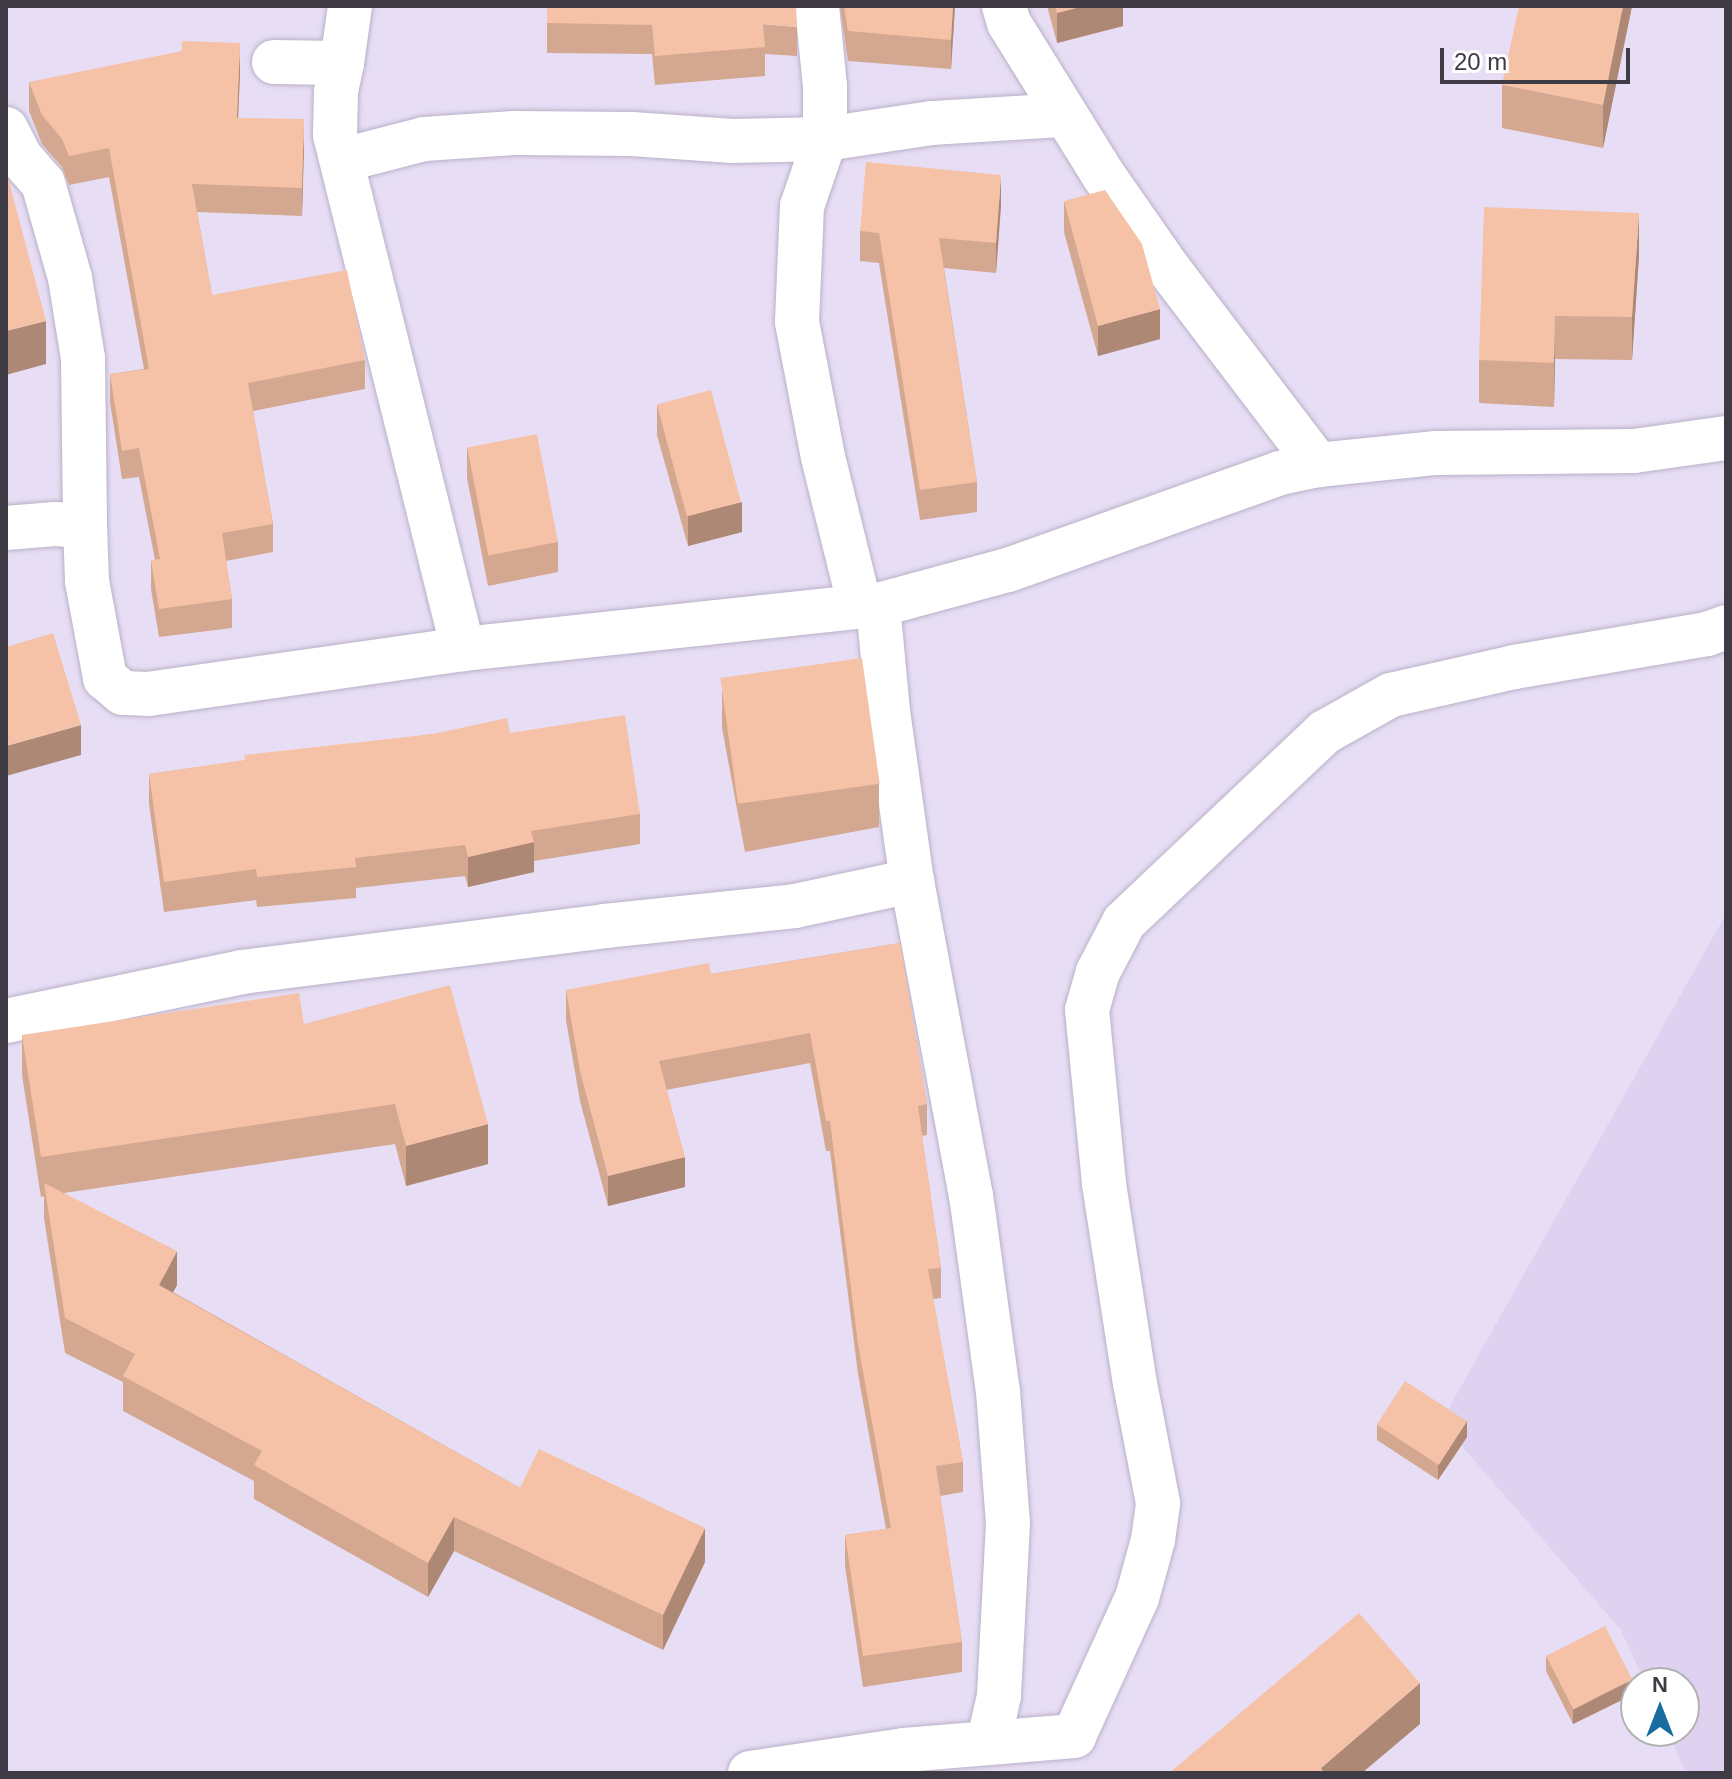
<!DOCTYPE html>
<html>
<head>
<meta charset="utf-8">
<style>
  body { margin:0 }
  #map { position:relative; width:1732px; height:1779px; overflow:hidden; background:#e7def5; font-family:Helvetica,sans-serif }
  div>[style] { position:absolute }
  .built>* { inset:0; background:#ded2f0 }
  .roads { filter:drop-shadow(0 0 2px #b9b1c7) drop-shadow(0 0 2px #b9b1c7) }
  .street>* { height:44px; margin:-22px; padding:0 22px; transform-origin:22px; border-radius:22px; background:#fff }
  .secondary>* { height:44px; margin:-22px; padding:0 22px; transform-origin:22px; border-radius:22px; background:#fff }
  .wall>* { inset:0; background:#d3a790 }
  .shaded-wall>* { inset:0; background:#ac8875 }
  .building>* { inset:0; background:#f5c2a7; transform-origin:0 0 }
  span { translate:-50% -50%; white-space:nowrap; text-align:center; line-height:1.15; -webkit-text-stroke:8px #fff; paint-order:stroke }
  .frame { position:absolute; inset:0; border:8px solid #3e3b44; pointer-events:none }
  .north { position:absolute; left:1620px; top:1667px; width:80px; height:80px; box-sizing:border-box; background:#fff; border:2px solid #b2b1b4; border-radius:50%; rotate:0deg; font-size:22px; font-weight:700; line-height:32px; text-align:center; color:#3e3b44 }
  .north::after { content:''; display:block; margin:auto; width:28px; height:36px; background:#176d9e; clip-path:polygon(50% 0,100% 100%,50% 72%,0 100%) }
  .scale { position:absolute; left:1440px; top:48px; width:190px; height:36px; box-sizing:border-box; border:4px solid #3e3b44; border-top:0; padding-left:10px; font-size:24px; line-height:28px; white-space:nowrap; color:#3e3b44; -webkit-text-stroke:6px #fff; paint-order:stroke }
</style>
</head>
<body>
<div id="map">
  <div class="built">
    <i style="clip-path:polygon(1726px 914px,1726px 1773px,1686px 1773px,1667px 1731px,1684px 1731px,1684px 1683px,1645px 1683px,1621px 1630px,1441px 1422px)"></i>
  </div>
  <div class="roads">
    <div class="street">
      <i style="left:817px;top:6px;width:80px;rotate:84.3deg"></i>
      <i style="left:825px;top:86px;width:53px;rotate:90deg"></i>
      <i style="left:825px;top:139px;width:108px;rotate:-8.5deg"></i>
      <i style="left:932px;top:123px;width:132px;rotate:-3.5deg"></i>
      <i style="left:1004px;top:6px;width:18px;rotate:74deg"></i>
      <i style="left:1009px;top:23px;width:180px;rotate:58.2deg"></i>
      <i style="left:1104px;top:176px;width:112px;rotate:55.2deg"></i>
      <i style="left:1168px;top:268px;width:248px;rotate:52.7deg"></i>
      <i style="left:274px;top:62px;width:68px;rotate:0.8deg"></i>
      <i style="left:342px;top:63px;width:30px;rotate:102deg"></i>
      <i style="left:336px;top:92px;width:43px;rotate:91.3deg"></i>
      <i style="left:335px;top:135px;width:530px;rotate:76.02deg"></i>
      <i style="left:342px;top:63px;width:58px;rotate:-82deg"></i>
      <i style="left:6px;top:129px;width:33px;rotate:63deg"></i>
      <i style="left:21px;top:158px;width:33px;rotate:49deg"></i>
      <i style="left:43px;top:183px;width:99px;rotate:74.1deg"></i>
      <i style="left:70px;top:278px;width:81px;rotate:80.8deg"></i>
      <i style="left:83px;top:358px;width:168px;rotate:89.3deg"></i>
      <i style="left:343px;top:160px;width:84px;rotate:-14.5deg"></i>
      <i style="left:424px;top:139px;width:90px;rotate:-3.8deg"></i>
      <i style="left:514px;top:133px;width:118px;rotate:0.5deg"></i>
      <i style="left:632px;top:134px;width:101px;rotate:4deg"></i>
      <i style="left:733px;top:141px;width:92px;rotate:-1.2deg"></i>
      <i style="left:825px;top:139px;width:71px;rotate:108.9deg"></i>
      <i style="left:802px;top:206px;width:116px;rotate:92.5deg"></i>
      <i style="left:797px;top:322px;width:137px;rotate:79.1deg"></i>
      <i style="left:823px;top:457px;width:154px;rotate:76.1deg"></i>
      <i style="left:6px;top:528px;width:49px;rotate:-4.7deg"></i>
      <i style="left:55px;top:524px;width:30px;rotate:4deg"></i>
      <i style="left:85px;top:526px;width:55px;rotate:87.9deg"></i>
      <i style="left:87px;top:581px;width:99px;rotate:79.5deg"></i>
      <i style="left:105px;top:678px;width:23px;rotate:40deg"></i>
      <i style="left:123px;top:693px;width:25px;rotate:2deg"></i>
      <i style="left:148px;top:694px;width:318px;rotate:-8.1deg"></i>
      <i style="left:463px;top:649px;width:417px;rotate:-6.1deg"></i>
      <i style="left:878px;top:605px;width:135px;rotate:-15.1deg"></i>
      <i style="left:1008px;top:570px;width:289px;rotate:-19.6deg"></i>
      <i style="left:1280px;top:473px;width:39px;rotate:-12deg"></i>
      <i style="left:1318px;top:465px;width:119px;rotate:-5.8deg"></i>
      <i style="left:1436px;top:453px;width:198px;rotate:-0.6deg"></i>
      <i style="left:1634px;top:451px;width:93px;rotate:-8deg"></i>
      <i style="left:878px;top:605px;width:106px;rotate:84.6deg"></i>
      <i style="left:888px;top:711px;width:172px;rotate:82deg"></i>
      <i style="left:912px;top:881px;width:319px;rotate:79.4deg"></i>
      <i style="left:971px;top:1195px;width:198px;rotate:82.2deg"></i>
      <i style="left:998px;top:1391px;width:132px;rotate:85.7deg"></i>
      <i style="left:1008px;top:1523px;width:173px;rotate:93deg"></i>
      <i style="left:999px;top:1696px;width:45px;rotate:102.8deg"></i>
      <i style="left:6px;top:1021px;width:241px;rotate:-11.7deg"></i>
      <i style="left:242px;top:972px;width:366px;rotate:-7.2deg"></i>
      <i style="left:605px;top:926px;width:191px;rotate:-6deg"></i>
      <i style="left:795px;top:906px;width:120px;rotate:-12.1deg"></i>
    </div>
    <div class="secondary">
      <i style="left:750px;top:1773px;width:156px;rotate:-8.5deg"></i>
      <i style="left:904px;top:1750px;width:171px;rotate:-4.7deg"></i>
      <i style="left:1074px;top:1736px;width:152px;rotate:-65.5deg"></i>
      <i style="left:1137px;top:1598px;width:60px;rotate:-74.6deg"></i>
      <i style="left:1153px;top:1540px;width:37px;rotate:-82deg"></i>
      <i style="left:1158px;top:1503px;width:121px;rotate:-100.9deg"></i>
      <i style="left:1135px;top:1384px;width:203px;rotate:-98.8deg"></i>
      <i style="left:1104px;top:1183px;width:174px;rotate:-95.6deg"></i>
      <i style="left:1087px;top:1010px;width:40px;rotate:-74deg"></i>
      <i style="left:1098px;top:972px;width:56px;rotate:-62.5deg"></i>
      <i style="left:1124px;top:922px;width:277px;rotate:-43.4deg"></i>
      <i style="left:1325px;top:732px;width:76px;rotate:-29.3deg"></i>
      <i style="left:1391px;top:695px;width:126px;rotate:-12.8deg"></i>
      <i style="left:1514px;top:667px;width:196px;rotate:-9.7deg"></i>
      <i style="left:1707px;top:634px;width:20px;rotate:-20deg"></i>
    </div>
  </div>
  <div class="wall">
    <i style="clip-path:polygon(547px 6px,797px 27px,797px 56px,765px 54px,765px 76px,655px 85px,652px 54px,547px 53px)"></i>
    <i style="clip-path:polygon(840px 6px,955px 6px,951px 69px,848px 61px)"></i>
    <i style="clip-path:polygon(1047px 6px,1123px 6px,1123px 26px,1057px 43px)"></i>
    <i style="clip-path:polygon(1632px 6px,1603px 148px,1502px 128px,1502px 85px)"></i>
    <i style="clip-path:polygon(240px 72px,238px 118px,304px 147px,302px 216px,197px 212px,212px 295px,365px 360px,365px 389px,253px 411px,273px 524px,273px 552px,226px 561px,232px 599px,232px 628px,159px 637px,151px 589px,151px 560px,155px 560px,139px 477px,122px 479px,110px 402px,110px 374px,144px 369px,109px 177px,69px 185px,62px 167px,42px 144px,29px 111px,29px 82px)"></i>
    <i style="clip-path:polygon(1064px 201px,1160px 339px,1098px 356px,1064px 232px)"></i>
    <i style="clip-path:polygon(1001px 205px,996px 273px,944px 268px,977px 482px,977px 512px,920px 520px,879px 263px,860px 261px,860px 231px)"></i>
    <i style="clip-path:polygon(1639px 256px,1632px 360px,1555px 359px,1554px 407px,1479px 403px,1479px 360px)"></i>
    <i style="clip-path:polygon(657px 405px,742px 532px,688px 546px,657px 435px)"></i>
    <i style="clip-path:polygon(467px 448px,558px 542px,558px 572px,488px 586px,467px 478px)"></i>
    <i style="clip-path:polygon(722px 685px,879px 784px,879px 827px,745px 852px,722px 728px)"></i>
    <i style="clip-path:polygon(510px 733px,640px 814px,640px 844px,534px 861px,534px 872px,468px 887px,465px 876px,356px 888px,356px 898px,257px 907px,256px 900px,164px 912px,149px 804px,149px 774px,433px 734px)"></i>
    <i style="clip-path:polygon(900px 943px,927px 1104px,927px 1135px,922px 1136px,941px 1268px,941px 1298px,933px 1299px,963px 1462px,963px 1492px,940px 1496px,962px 1642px,962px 1672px,863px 1687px,845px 1566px,845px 1535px,886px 1529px,858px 1374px,830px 1151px,826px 1151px,810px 1063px,666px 1090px,685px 1187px,608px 1206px,580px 1101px,566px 1020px,566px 990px,711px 974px)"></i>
    <i style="clip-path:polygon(304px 1024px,488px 1164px,406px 1186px,395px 1144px,64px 1193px,177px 1285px,173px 1292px,520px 1488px,705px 1562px,663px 1650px,454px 1551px,428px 1597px,254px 1499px,254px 1481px,123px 1411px,123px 1382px,65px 1353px,44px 1218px,44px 1196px,41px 1197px,22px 1075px,22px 1035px)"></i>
    <i style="clip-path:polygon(1377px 1425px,1467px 1437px,1438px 1480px,1377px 1440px)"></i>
    <i style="clip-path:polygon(1546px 1655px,1632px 1695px,1573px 1724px,1546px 1671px)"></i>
  </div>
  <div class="shaded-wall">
    <i style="clip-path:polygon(953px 6px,955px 6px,951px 69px,951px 40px)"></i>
    <i style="clip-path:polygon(1084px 6px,1123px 6px,1123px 26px,1057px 43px,1057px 13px)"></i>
    <i style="clip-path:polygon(1623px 6px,1632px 6px,1603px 148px,1603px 105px)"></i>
    <i style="clip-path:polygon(240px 43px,240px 72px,237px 146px,237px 118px)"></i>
    <i style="clip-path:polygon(304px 119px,304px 147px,302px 216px,302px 188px)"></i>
    <i style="clip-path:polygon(1001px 175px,1001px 205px,996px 273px,996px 243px)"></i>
    <i style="clip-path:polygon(1639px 213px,1639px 256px,1632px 360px,1632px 317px)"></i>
    <i style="clip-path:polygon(1160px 309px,1160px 339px,1098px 356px,1098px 326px)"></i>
    <i style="clip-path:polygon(1555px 316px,1555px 359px,1554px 407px,1554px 363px)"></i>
    <i style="clip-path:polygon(46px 321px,46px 364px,6px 375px,6px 331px)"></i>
    <i style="clip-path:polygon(742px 502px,742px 532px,688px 546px,688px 515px)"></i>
    <i style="clip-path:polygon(81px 725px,81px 755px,6px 776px,6px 746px)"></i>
    <i style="clip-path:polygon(534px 842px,534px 872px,468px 887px,468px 857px)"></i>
    <i style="clip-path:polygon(488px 1124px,488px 1164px,406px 1186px,406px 1146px)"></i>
    <i style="clip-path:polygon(685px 1157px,685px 1187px,608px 1206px,608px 1176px)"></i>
    <i style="clip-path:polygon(177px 1251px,177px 1285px,159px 1319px,159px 1285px)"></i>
    <i style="clip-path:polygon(1467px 1421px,1467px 1437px,1438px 1480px,1438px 1465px)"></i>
    <i style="clip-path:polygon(454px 1517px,454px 1551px,428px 1597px,428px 1563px)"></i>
    <i style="clip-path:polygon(705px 1528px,705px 1562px,663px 1650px,663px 1615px)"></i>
    <i style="clip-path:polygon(1632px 1680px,1632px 1695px,1573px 1724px,1573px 1708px)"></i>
    <i style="clip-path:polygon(1420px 1683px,1420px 1724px,1362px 1773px,1321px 1773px,1321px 1768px)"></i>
  </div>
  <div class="building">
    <i style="clip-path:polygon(547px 6px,796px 6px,797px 27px,763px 24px,765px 47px,655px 56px,652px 25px,547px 23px)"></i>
    <i style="clip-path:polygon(844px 6px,953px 6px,951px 40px,848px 31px)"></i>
    <i style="clip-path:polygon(1055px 6px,1084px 6px,1057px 13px)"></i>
    <i style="clip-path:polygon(1519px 6px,1623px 6px,1603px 105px,1502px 85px)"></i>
    <i style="clip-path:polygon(182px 41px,240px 43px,237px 118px,304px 119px,302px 188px,192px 184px,212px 295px,347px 270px,365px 360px,248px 383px,273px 524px,222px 533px,232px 599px,159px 609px,151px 560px,160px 559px,139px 448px,122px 451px,110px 374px,149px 369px,109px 148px,69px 156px,62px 139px,42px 115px,29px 82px,182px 51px)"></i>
    <i style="clip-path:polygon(866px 162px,1001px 175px,996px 243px,939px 238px,977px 482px,920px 490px,879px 233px,860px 231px)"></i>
    <i style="clip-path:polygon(6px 174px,7px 174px,46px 321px,6px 331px)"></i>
    <i style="clip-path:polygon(1105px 190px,1142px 244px,1160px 309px,1098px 326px,1064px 201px)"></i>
    <i style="clip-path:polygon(1484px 207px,1639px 213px,1632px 317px,1555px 316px,1554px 363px,1479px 360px)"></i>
    <i style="left:711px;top:390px;width:116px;height:56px;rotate:75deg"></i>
    <i style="left:537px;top:434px;width:110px;height:71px;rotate:79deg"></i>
    <i style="clip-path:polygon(53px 633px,81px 725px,6px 746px,6px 647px)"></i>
    <i style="left:862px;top:658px;width:127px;height:143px;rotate:82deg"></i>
    <i style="clip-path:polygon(625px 715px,640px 814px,531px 831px,534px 842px,468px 857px,465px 845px,355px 858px,356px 867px,257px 877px,256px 869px,164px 882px,149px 774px,245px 760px,244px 755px,433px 734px,507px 718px,510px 733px)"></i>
    <i style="clip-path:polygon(900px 943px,927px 1104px,918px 1106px,941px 1268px,928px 1269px,963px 1462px,936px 1466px,962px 1642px,863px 1656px,845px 1535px,891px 1528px,858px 1344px,830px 1121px,826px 1121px,810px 1033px,659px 1061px,685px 1157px,608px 1176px,580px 1071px,566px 990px,709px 963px,711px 974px)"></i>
    <i style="clip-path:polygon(450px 985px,488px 1124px,406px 1146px,395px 1104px,41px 1157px,22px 1035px,299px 993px,304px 1024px)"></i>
    <i style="clip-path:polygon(44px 1183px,177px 1251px,159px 1285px,520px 1488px,539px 1449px,705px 1528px,663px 1615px,454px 1517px,428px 1563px,254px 1465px,262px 1451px,123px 1376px,135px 1354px,65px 1318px)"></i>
    <i style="left:1405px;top:1381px;width:74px;height:52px;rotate:33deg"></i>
    <i style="clip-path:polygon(1359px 1613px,1420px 1683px,1321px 1768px,1324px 1773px,1169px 1773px)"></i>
    <i style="left:1605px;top:1626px;width:60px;height:66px;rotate:63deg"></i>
  </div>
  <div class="frame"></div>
  <div class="north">N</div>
  <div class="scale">20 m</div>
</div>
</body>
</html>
